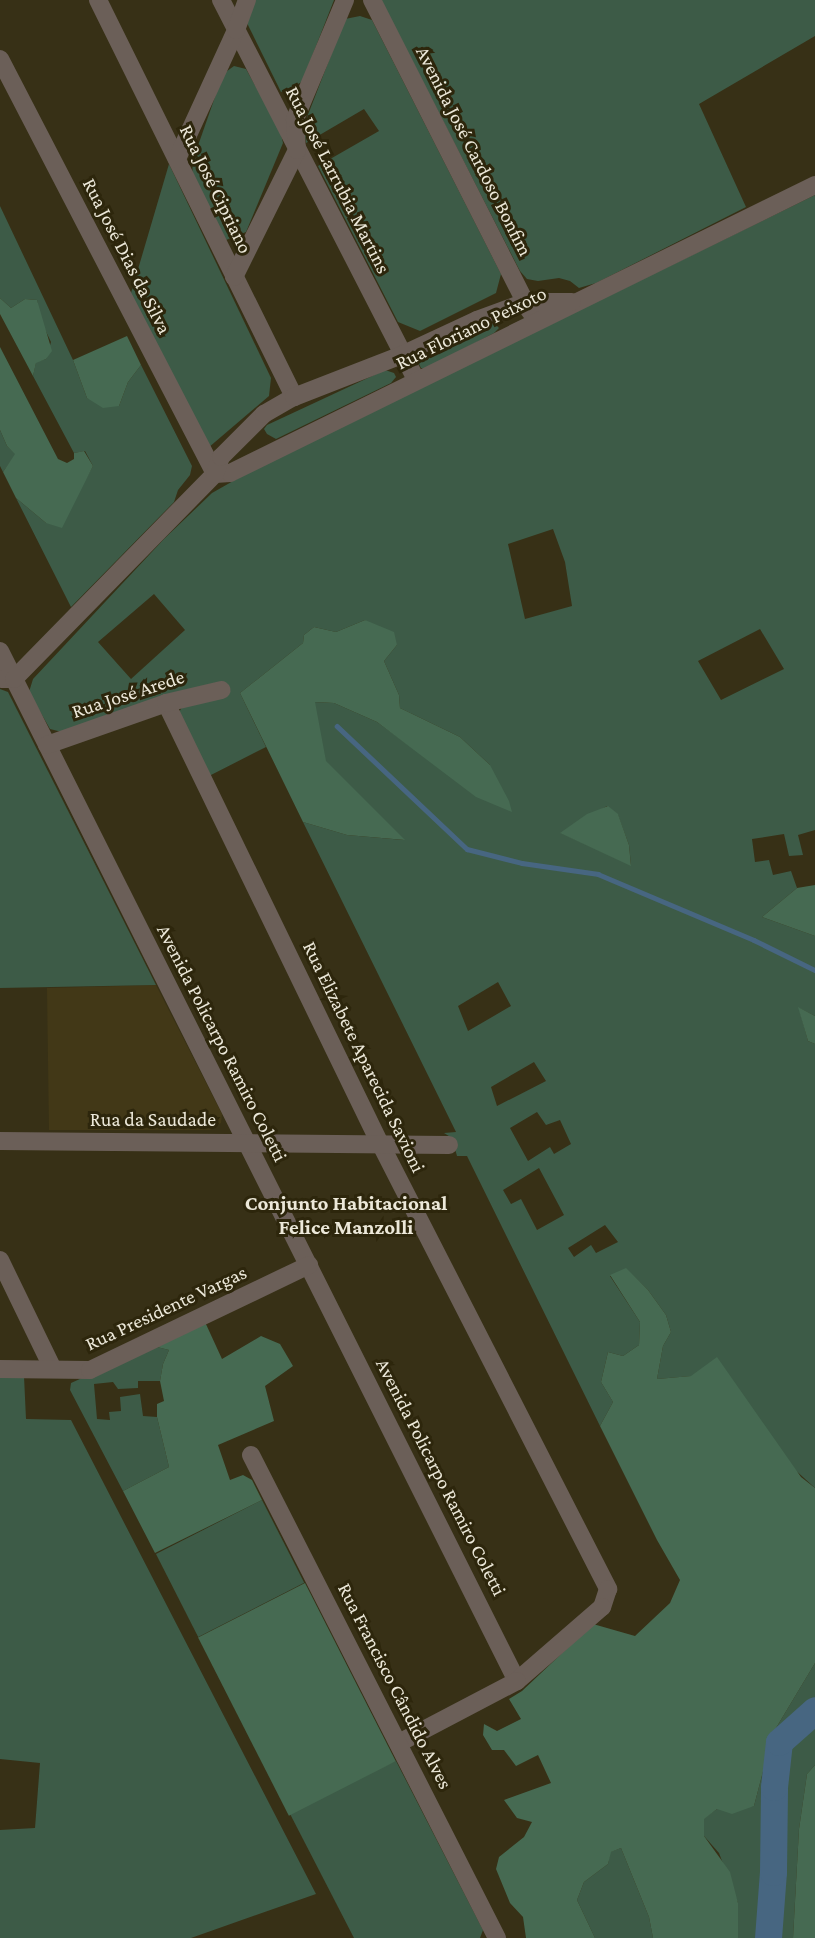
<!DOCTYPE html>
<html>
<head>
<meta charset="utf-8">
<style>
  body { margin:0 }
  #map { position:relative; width:815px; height:1938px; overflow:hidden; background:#373016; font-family:"Crimson Pro",serif }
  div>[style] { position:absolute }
  .built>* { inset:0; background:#423817 }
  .green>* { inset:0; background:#3d5b47; transform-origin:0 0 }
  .forest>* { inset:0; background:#466a52; transform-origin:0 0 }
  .stream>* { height:4.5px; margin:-2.25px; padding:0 2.25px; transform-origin:2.25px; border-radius:2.25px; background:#476681 }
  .river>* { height:27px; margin:-13.5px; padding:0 13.5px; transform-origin:13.5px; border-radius:13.5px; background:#476681 }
  .minor>* { height:18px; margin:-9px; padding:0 9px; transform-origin:9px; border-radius:9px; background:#6b5f58 }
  span { translate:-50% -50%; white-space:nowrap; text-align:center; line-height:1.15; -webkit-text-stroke:6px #2d260c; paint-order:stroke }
  .street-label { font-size:20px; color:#ece8d9 }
  .neighbourhood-label { font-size:21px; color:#ece8d9; font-weight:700 }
</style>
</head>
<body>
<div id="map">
  <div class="built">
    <i style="clip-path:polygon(156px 985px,222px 1114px,221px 1123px,210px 1130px,49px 1130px,47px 988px)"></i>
  </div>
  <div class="green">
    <i style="clip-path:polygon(254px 0,334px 0,302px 82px,281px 92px,246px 21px)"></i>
    <i style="clip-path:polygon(381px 0,815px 0,815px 36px,699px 104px,746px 207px,596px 283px,579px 288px,570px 281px,559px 278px,538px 281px,527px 279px,520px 271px)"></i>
    <i style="clip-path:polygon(360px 16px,372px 20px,501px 274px,496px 293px,420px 331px,398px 322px,318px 166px,379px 131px,364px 109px,306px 143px,304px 125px,345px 19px)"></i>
    <i style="clip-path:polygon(234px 66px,246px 69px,280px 130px,283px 143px,246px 232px,226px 240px,192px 177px,193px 160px,223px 74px)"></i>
    <i style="clip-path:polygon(169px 164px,271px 378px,269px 396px,208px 448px,126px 310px)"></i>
    <i style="clip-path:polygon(evenodd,815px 195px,815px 830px,798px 835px,803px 855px,789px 856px,784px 834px,752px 839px,755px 862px,769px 860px,773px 875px,791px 871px,797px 888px,762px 917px,815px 936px,815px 1016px,799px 1008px,808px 1041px,815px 1044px,815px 1488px,692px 1376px,657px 1379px,663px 1346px,671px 1332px,666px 1315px,648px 1290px,626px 1269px,610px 1276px,640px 1322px,639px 1345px,623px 1356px,608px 1352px,601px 1382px,613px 1402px,600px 1426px,467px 1156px,457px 1156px,452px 1138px,444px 1133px,456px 1132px,303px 822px,347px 835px,404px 840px,325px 761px,314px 702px,334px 703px,377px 722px,425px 757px,490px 765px,460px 737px,400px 708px,399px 695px,384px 661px,397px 645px,365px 620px,336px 632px,314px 627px,304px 635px,303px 643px,240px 693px,266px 747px,209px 776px,177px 716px,182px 707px,62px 732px,50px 729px,29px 692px,33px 679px,164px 539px,212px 493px,256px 468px,815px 195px,553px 529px,565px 562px,572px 606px,525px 619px,508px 544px,553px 529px,815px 195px,154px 594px,185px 630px,131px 679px,98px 642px,154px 594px,815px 195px,760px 629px,784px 669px,721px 700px,698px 661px,760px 629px,815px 195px,607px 806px,618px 815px,629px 845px,631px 865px,561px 833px,607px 806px,815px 195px,498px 982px,511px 1006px,468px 1031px,458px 1006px,498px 982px,815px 195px,534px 1062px,546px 1081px,497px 1106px,491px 1087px,534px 1062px,815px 195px,537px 1112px,546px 1125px,560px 1120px,571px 1144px,554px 1154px,550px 1147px,528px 1161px,510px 1128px,537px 1112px,815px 195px,539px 1168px,564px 1215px,537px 1230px,521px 1199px,511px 1204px,503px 1190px,539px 1168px,815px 195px,605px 1225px,618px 1242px,596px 1253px,591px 1245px,574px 1257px,568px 1248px,605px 1225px)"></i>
    <i style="clip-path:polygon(0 206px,73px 360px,87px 398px,119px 406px,128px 382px,141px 365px,192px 466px,190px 475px,178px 490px,174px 502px,71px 607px,16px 498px,46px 523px,84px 482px,93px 466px,85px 451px,74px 453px,33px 376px,36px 362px,46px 359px,51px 342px,40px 319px,37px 300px,25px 299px,11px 308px,0 298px)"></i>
    <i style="clip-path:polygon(492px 321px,499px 328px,494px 333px,426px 369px,421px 368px,418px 362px,422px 353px)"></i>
    <i style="clip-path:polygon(385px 370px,394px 373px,396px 377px,391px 383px,276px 439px,267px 434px,264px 429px,267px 425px)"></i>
    <i style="clip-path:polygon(0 430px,7px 446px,16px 454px,3px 472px,0 466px)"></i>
    <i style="clip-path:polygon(0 689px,8px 692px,156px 985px,0 988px)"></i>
    <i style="clip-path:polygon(153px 1346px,169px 1350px,163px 1364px,160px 1381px,138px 1381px,138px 1388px,118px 1389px,113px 1382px,94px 1384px,97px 1419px,110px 1420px,109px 1412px,121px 1411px,120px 1397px,140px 1394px,143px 1416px,157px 1417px,169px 1467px,123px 1491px,70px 1390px,71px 1383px)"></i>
    <i style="clip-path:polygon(0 1376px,24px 1376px,26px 1419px,71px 1420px,316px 1894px,191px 1938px,0 1938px,0 1830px,35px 1828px,40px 1763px,0 1759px)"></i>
    <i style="left:262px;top:1500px;width:93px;height:119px;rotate:63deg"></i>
    <i style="clip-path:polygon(815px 1663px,815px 1765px,807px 1774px,799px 1829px,793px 1938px,738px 1938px,738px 1903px,719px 1853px,704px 1836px,704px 1818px,717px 1809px,754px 1806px,773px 1733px)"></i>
    <i style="clip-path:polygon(396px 1761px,483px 1930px,480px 1938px,354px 1938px,288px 1810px)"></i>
    <i style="clip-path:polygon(621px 1848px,649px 1917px,653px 1938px,595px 1938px,577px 1900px,584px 1882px,608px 1864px,610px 1852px)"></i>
  </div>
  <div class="forest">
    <i style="clip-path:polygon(0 298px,11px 308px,25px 299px,37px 300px,52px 351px,46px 359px,36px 363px,33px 376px,0 314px)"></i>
    <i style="clip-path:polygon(127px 336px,141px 365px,128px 382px,119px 406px,103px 408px,87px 398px,73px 360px)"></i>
    <i style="clip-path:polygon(0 347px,58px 459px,67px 463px,74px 459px,74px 453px,84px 451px,93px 466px,62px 528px,46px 523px,16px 498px,3px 472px,15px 454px,7px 446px,0 430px)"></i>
    <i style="clip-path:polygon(365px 620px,394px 632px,397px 645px,384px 661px,399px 695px,400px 708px,460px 737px,490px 765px,509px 801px,512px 812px,476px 797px,377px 722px,334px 703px,315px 702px,326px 761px,405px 840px,347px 835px,303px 822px,240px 693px,303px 643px,304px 635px,314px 627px,336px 632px)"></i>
    <i style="clip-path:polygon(608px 806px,618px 814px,629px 845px,631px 866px,560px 833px,587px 814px)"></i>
    <i style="clip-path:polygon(815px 885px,815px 936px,762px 917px,797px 888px)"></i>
    <i style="clip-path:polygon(798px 1007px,815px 1016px,815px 1044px,808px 1041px)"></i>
    <i style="clip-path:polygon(626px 1268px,648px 1290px,666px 1315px,671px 1332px,663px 1346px,657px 1379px,691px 1376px,717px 1357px,801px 1477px,815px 1488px,815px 1663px,773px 1733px,754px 1806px,732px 1814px,717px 1809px,704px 1819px,704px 1836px,730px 1872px,738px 1903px,738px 1938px,653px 1938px,649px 1917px,621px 1848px,611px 1852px,608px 1864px,584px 1882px,577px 1900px,595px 1938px,526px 1938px,523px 1917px,510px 1903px,496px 1869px,499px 1857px,524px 1837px,532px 1822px,517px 1818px,504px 1800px,551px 1783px,538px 1755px,516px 1766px,504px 1750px,492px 1750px,483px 1735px,484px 1724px,497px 1731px,521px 1719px,509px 1699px,522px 1691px,593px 1624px,635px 1636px,670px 1603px,680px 1580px,657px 1540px,600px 1426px,613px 1402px,601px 1382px,608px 1352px,623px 1356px,639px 1345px,640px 1322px,610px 1275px)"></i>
    <i style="clip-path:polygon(205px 1322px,222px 1359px,261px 1336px,280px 1344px,293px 1366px,265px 1386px,274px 1421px,218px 1445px,230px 1480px,243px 1475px,252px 1480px,262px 1500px,155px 1553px,123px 1491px,169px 1467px,157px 1417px,157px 1404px,164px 1401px,160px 1381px,163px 1364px,169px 1350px,153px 1346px)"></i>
    <i style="left:305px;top:1583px;width:200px;height:120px;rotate:63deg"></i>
    <i style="clip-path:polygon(815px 1765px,815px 1938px,793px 1938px,799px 1829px,807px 1774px)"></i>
  </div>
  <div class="stream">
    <i style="left:337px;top:726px;width:179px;rotate:43.4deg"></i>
    <i style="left:467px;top:849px;width:57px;rotate:14.3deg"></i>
    <i style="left:522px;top:863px;width:77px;rotate:8.2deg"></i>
    <i style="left:598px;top:874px;width:169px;rotate:22.9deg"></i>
    <i style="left:754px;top:940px;width:68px;rotate:26.2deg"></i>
  </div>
  <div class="river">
    <i style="left:768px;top:1938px;width:66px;rotate:-85.7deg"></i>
    <i style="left:773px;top:1872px;width:85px;rotate:-89.3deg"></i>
    <i style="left:774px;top:1787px;width:45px;rotate:-83.7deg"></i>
    <i style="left:779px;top:1742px;width:48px;rotate:-41.6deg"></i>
  </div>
  <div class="minor">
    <i style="left:98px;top:0;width:443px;rotate:63.7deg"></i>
    <i style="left:221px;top:0;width:427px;rotate:62.8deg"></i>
    <i style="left:372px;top:0;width:349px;rotate:63.1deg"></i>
    <i style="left:0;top:59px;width:467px;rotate:62.6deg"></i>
    <i style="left:177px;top:159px;width:142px;rotate:-65.4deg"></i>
    <i style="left:236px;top:30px;width:32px;rotate:-70deg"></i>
    <i style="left:234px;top:277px;width:142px;rotate:-63.6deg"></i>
    <i style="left:297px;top:150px;width:31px;rotate:-94deg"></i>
    <i style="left:295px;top:119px;width:129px;rotate:-67.2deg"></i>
    <i style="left:215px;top:474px;width:15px;rotate:-4deg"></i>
    <i style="left:230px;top:473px;width:652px;rotate:-26.21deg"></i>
    <i style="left:0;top:651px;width:1152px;rotate:63.35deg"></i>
    <i style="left:2px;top:679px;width:12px"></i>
    <i style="left:14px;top:679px;width:287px;rotate:-45.6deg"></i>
    <i style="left:215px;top:474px;width:18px;rotate:-71deg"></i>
    <i style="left:221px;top:457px;width:61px;rotate:-45deg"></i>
    <i style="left:264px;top:414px;width:34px;rotate:-30deg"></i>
    <i style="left:294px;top:397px;width:116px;rotate:-21.3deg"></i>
    <i style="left:402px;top:355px;width:83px;rotate:-25deg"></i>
    <i style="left:477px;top:320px;width:52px;rotate:-20.2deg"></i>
    <i style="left:526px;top:302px;width:46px"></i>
    <i style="left:166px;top:703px;width:492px;rotate:64.1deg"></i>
    <i style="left:381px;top:1145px;width:499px;rotate:62.9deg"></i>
    <i style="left:608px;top:1589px;width:19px;rotate:108deg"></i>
    <i style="left:602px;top:1607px;width:113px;rotate:139deg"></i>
    <i style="left:517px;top:1681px;width:133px;rotate:152.3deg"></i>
    <i style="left:47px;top:745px;width:126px;rotate:-19.4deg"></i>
    <i style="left:166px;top:703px;width:57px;rotate:-13.1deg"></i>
    <i style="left:0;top:1141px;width:449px;rotate:0.5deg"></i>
    <i style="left:0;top:1260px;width:121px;rotate:64.1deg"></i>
    <i style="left:0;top:1369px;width:90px;rotate:0.6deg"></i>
    <i style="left:90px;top:1370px;width:243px;rotate:-25.6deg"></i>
    <i style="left:251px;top:1455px;width:542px;rotate:63.01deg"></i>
  </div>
  <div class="street-label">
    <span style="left:474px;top:151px;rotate:63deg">Avenida José Cardoso Bonfim</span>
    <span style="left:338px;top:180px;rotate:63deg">Rua José Larrubia Martins</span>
    <span style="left:216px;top:189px;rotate:64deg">Rua José Cipriano</span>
    <span style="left:127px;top:256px;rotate:63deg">Rua José Dias da Silva</span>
    <span style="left:471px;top:328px;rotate:-26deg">Rua Floriano Peixoto</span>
    <span style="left:128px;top:694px;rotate:-18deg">Rua José Arede</span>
    <span style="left:222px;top:1043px;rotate:63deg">Avenida Policarpo Ramiro Coletti</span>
    <span style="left:364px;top:1057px;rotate:64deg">Rua Elizabete Aparecida Savioni</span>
    <span style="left:153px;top:1119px">Rua da Saudade</span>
    <span style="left:166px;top:1308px;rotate:-25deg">Rua Presidente Vargas</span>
    <span style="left:441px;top:1477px;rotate:63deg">Avenida Policarpo Ramiro Coletti</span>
    <span style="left:395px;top:1686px;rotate:63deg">Rua Francisco Cândido Alves</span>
  </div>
  <div class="neighbourhood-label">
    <span style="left:346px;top:1215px">Conjunto Habitacional<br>Felice Manzolli</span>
  </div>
</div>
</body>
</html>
